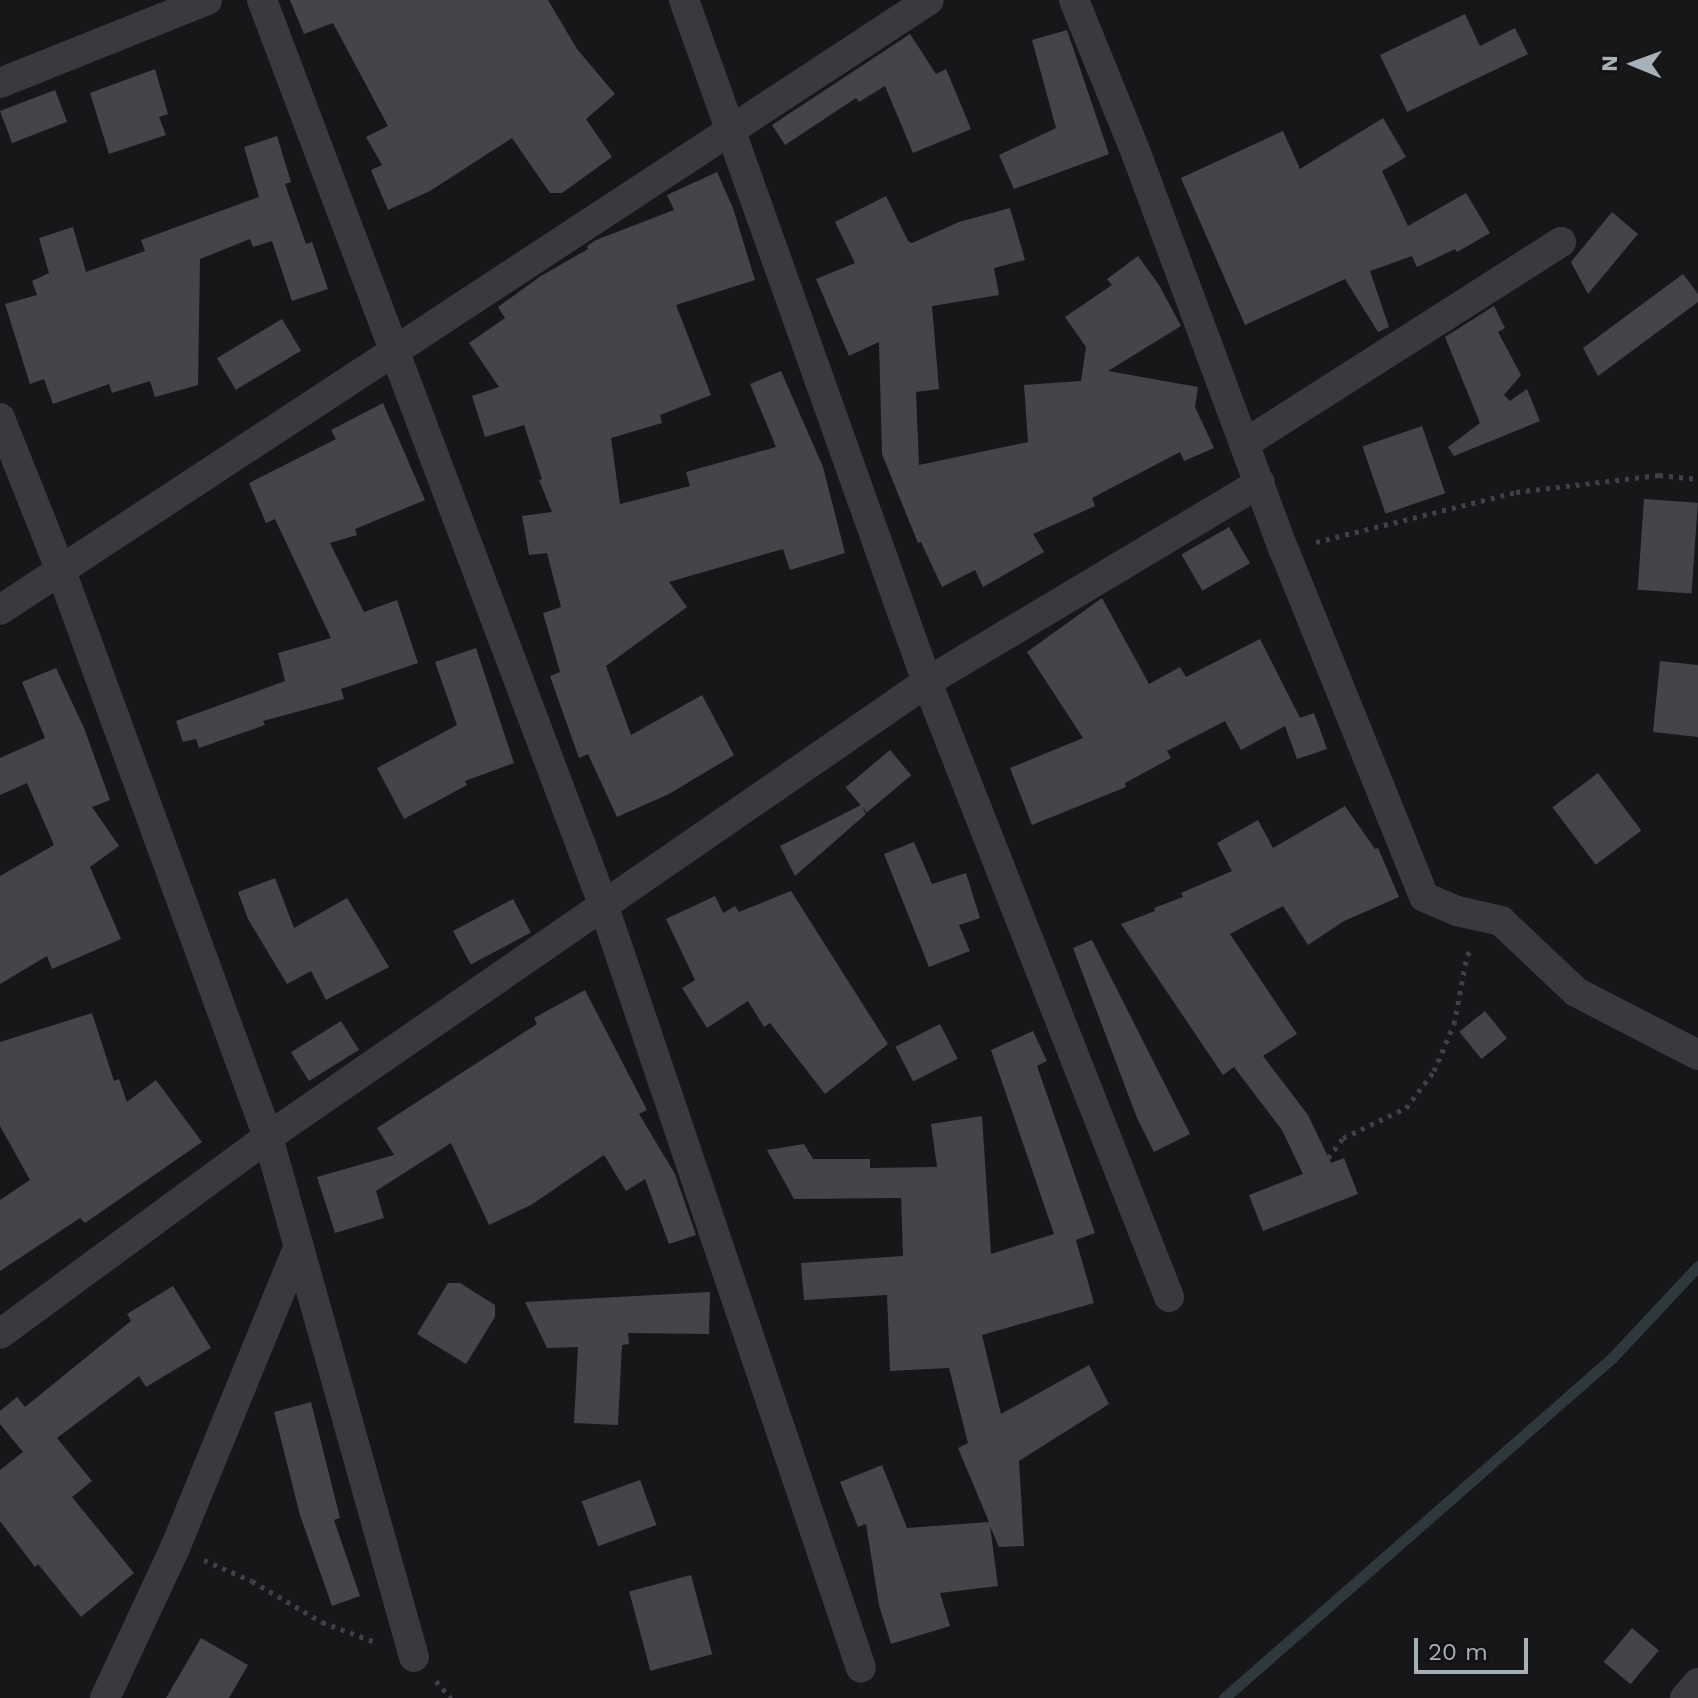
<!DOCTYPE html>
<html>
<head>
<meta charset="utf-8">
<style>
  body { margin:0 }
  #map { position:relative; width:1698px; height:1698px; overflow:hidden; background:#171719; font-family:"Work Sans",sans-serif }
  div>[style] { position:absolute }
  .stream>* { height:11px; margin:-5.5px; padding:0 5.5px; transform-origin:5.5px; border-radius:5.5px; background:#2d393d }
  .building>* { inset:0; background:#434549; transform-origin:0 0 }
  .path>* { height:5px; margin-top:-2.5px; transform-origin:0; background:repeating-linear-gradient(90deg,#3e4145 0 4px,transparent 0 10px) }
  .minor>* { height:30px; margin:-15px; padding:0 15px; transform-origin:15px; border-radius:15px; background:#383a3e }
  span { translate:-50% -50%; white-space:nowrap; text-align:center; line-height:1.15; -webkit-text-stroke:8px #121214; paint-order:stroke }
  .north { position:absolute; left:1594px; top:24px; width:80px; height:80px; -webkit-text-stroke:6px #121214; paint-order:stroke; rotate:271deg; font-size:22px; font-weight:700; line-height:32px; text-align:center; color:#a9b1b8 }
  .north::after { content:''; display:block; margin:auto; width:28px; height:36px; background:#a9b1b8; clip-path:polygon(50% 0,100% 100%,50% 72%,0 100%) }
  .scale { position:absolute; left:1414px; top:1638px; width:114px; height:36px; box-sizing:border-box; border:4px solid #a9b1b8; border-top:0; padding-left:10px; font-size:24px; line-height:28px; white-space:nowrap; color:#a9b1b8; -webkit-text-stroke:6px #121214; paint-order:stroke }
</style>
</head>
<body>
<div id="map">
  <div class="stream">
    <i style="left:1224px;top:1698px;width:516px;rotate:-41.23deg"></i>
    <i style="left:1612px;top:1358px;width:126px;rotate:-46.9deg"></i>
  </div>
  <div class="building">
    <i style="clip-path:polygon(290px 0,548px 0,577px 49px,615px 94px,586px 119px,612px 157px,562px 193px,550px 193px,512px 138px,430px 191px,388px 210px,371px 170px,382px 165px,366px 137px,388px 126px,333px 23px,304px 34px)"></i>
    <i style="clip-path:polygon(1465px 14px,1480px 46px,1515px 28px,1528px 54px,1407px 112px,1380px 55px)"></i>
    <i style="clip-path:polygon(1067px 30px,1109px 154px,1014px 189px,999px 155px,1056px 128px,1032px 40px)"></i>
    <i style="clip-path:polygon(910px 34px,936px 74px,946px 69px,971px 129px,913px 153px,885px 86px,859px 102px,856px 98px,785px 145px,772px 125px)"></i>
    <i style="clip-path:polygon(155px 69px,168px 114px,159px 117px,166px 135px,109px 154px,90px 93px)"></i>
    <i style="left:55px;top:90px;width:34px;height:59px;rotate:69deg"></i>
    <i style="clip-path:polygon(1383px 118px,1406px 157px,1382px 171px,1408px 226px,1466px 193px,1490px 233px,1457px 252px,1455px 249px,1417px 267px,1412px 256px,1370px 271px,1389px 327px,1378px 332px,1345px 279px,1245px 325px,1181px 178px,1283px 131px,1300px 169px)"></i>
    <i style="clip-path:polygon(277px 136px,291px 182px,285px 184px,306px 244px,312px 242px,328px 289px,292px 301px,272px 241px,253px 247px,250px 239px,200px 259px,198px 385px,155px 397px,150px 381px,112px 393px,109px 384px,53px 404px,44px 379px,30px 384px,5px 304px,37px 295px,32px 281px,49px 273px,39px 238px,73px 227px,86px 272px,145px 251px,141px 240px,259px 197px,244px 147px)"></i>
    <i style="clip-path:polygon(717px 172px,733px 208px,755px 280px,676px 305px,711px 395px,660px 415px,662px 423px,611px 438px,620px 504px,690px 486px,686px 472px,776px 447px,750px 384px,781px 371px,823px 467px,845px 553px,790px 570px,783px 549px,669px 582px,687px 607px,606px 666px,631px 735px,702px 695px,734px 755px,669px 794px,617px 817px,588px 754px,579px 758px,550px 676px,560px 672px,543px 613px,561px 607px,547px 553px,529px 555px,522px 516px,552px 512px,539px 480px,542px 479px,524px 425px,485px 437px,472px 396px,499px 387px,469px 343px,505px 318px,498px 307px,541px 276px,588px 249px,587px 246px,596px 240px,674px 210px,667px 195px)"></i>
    <i style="clip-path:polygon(886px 196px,908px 241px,912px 243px,959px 222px,1010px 208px,1025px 260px,994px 268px,999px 295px,932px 306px,939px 389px,916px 392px,919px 465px,1028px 442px,1024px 385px,1081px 381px,1086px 347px,1065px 317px,1112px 285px,1107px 279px,1138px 256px,1159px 285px,1181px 326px,1108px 371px,1198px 387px,1195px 407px,1214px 448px,1184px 461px,1180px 452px,1092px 498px,1095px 506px,1033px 534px,1044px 552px,983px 587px,975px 570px,942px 587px,921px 542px,918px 543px,882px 454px,879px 342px,849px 356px,816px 279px,855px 263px,835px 222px)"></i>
    <i style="clip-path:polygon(1612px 212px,1638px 234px,1588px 294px,1571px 262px)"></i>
    <i style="clip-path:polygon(1683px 274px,1698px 294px,1698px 302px,1598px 376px,1583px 348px)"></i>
    <i style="clip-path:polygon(1494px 306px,1505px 328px,1498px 332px,1521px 375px,1504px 395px,1510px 401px,1527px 389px,1540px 421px,1454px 456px,1448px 447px,1480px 423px,1445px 337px)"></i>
    <i style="left:282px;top:319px;width:37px;height:76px;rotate:59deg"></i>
    <i style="clip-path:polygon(383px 403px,425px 500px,355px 529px,357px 535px,330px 543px,364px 612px,397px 600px,418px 663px,341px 689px,344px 699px,263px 721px,265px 725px,199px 748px,196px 739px,183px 742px,176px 721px,285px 681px,278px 653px,331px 638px,275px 519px,266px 523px,249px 483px,336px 439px,331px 430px)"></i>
    <i style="left:1422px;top:426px;width:71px;height:63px;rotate:71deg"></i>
    <i style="left:1644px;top:499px;width:54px;height:91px;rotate:4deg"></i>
    <i style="left:1229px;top:527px;width:42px;height:55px;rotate:60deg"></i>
    <i style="clip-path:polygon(1102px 598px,1149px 684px,1180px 667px,1186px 677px,1260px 639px,1300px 718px,1314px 713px,1327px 749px,1297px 759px,1285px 726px,1241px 750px,1225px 721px,1167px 751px,1171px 758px,1125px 783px,1126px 787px,1032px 825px,1010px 768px,1083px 738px,1027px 652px)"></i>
    <i style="clip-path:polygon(476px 648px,514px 763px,465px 781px,467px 785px,404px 819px,377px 768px,457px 725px,435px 662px)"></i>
    <i style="clip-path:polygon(1660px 661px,1698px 665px,1698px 737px,1653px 732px)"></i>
    <i style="clip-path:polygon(56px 668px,84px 728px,110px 800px,92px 807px,119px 846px,90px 867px,121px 939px,52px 969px,47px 956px,0 984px,0 876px,54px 845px,27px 783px,0 795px,0 758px,45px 738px,22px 682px)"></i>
    <i style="left:890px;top:750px;width:33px;height:58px;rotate:50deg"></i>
    <i style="left:1598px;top:773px;width:72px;height:57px;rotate:53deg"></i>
    <i style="clip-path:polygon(861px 805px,866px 814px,795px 876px,780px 846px)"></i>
    <i style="clip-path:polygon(1345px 806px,1375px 849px,1378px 848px,1399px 897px,1344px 921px,1308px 945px,1283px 906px,1230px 934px,1297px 1034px,1263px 1056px,1308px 1115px,1331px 1163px,1344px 1158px,1358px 1194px,1263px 1231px,1249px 1195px,1303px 1174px,1282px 1130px,1234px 1067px,1223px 1075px,1121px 924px,1155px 911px,1154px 908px,1183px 897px,1181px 893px,1232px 871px,1217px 843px,1258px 820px,1273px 848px)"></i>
    <i style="clip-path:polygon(914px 842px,932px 884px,966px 873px,980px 918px,959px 925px,970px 951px,929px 967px,884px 854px)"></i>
    <i style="clip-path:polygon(275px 878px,294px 928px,347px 898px,389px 967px,326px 1000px,311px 971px,287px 984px,248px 919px,238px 892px)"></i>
    <i style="clip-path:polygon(791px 891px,888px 1044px,825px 1094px,770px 1023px,764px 1027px,748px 1001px,707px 1028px,682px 988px,695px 980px,666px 919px,715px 896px,723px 913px,735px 906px,739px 912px)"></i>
    <i style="left:513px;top:899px;width:38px;height:68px;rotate:62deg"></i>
    <i style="clip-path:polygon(1092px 940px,1190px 1134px,1154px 1152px,1137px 1118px,1073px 948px)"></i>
    <i style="clip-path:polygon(585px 990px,647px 1110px,639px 1114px,675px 1174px,696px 1235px,669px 1244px,645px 1179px,626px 1191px,604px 1155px,531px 1205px,489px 1225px,451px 1143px,376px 1191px,384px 1218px,335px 1233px,317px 1177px,394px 1155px,377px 1128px,537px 1024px,534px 1018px)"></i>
    <i style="left:1485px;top:1011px;width:35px;height:33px;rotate:51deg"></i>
    <i style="clip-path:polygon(92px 1013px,114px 1081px,119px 1079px,127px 1102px,156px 1080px,202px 1142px,85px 1223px,80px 1218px,0 1271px,0 1200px,30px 1180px,0 1126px,0 1042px)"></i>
    <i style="left:341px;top:1021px;width:34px;height:59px;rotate:58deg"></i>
    <i style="left:940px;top:1024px;width:39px;height:50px;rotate:63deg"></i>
    <i style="clip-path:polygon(1033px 1031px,1047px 1061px,1037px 1066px,1095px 1233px,1076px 1240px,1094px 1303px,982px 1335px,1001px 1414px,1089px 1365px,1109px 1404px,1019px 1461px,1024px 1546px,999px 1547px,990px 1526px,998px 1586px,940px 1593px,950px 1626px,891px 1644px,879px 1605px,866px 1524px,858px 1527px,840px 1482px,882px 1465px,907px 1528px,989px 1522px,958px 1448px,968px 1443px,949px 1368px,890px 1371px,887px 1295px,804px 1300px,801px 1263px,903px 1256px,901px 1198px,794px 1199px,767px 1150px,804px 1144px,813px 1159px,870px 1159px,870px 1168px,937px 1167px,931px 1124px,982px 1116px,991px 1254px,1054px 1234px,991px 1050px)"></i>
    <i style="clip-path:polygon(448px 1283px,460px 1283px,495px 1305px,495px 1317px,466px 1364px,417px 1334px)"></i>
    <i style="clip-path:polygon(173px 1286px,211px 1348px,146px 1387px,139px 1376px,57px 1438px,92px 1481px,72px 1497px,134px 1573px,81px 1617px,38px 1564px,35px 1567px,0 1521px,0 1470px,23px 1452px,0 1424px,0 1411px,17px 1397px,25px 1407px,131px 1321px,127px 1314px)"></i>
    <i style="clip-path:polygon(710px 1292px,709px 1334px,628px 1333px,629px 1344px,622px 1345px,618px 1425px,574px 1423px,578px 1347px,547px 1348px,525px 1302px)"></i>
    <i style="clip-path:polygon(311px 1402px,340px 1518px,334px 1520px,360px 1596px,332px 1606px,300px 1515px,274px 1412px)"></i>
    <i style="left:640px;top:1480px;width:48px;height:62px;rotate:70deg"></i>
    <i style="left:691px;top:1575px;width:82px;height:64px;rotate:75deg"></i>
    <i style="left:1632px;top:1628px;width:35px;height:44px;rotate:40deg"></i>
    <i style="clip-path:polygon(201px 1638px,248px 1665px,229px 1698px,166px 1698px)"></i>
  </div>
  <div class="path">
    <i style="left:1316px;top:542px;width:206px;rotate:-14deg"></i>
    <i style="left:1516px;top:492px;width:144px;rotate:-6.8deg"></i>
    <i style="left:1659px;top:475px;width:39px;rotate:6deg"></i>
    <i style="left:1328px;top:1158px;width:25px;rotate:-53deg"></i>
    <i style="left:1343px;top:1138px;width:70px;rotate:-25.5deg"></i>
    <i style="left:1406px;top:1108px;width:46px;rotate:-52.9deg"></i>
    <i style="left:1434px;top:1071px;width:51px;rotate:-66.9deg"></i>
    <i style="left:1454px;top:1024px;width:70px;rotate:-79.3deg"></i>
    <i style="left:1467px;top:955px;width:8px;rotate:-45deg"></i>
    <i style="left:204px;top:1560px;width:52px;rotate:23.6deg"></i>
    <i style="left:252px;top:1581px;width:81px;rotate:30.4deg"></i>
    <i style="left:322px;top:1622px;width:57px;rotate:20.7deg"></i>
    <i style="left:436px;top:1681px;width:23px;rotate:49deg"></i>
  </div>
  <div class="minor">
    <i style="left:262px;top:0;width:966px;rotate:69.33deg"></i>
    <i style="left:603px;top:904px;width:806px;rotate:71.34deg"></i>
    <i style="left:684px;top:0;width:724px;rotate:70.39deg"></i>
    <i style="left:927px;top:682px;width:661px;rotate:68.52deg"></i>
    <i style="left:1074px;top:0;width:165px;rotate:67.9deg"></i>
    <i style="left:1136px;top:153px;width:424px;rotate:69.6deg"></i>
    <i style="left:1284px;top:550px;width:374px;rotate:68deg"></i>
    <i style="left:1424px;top:897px;width:36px;rotate:23deg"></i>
    <i style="left:1457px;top:911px;width:45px;rotate:12.8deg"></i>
    <i style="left:1501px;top:921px;width:103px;rotate:43.4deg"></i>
    <i style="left:1576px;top:992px;width:137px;rotate:27.3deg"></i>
    <i style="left:0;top:83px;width:223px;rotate:-21.8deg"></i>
    <i style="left:0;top:418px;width:165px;rotate:68.3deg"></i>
    <i style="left:61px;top:571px;width:603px;rotate:69.91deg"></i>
    <i style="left:268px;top:1137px;width:540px;rotate:74.32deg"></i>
    <i style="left:1244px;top:444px;width:376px;rotate:-32.5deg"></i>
    <i style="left:0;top:610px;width:1111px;rotate:-33.29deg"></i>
    <i style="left:0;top:1334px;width:333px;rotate:-36.3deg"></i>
    <i style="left:268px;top:1137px;width:801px;rotate:-34.62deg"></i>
    <i style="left:927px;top:682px;width:388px;rotate:-30.9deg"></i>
    <i style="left:105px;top:1698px;width:166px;rotate:-65deg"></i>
    <i style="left:175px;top:1548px;width:326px;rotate:-67.7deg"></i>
    <i style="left:1685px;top:1698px;width:20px;rotate:-49deg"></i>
  </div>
  <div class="north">N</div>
  <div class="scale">20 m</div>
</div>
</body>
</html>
